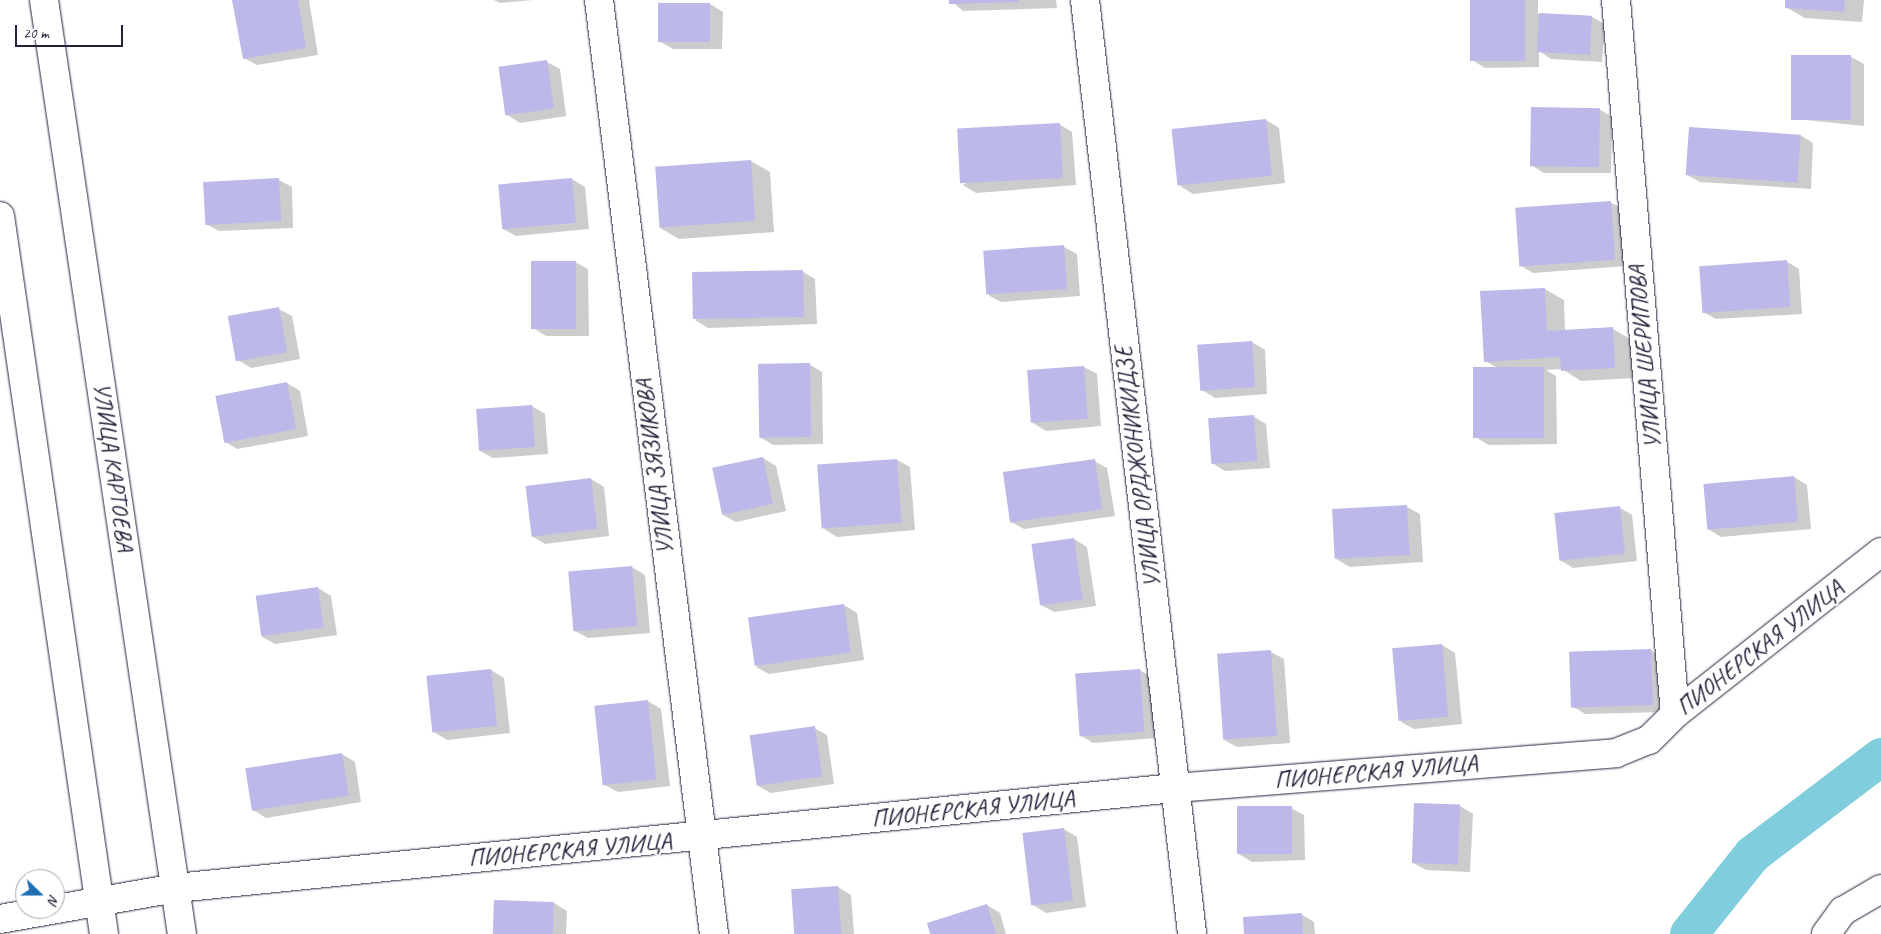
<!DOCTYPE html>
<html>
<head>
<meta charset="utf-8">
<style>
  body { margin:0 }
  #map { position:relative; width:1881px; height:934px; overflow:hidden; background:#fff; font-family:Caveat,sans-serif }
  div>[style] { position:absolute }
  .shadow>* { inset:0; background:#0003 }
  .canal>* { height:38px; margin:-19px; padding:0 19px; transform-origin:19px; border-radius:19px; background:#7fcddd }
  .building>* { inset:0; background:#bcb8ea; transform-origin:0 0 }
  .roads { filter:drop-shadow(0 0 1px #22223b) drop-shadow(0 0 1px #22223b) }
  .street>* { height:28px; margin:-14px; padding:0 14px; transform-origin:14px; border-radius:14px; background:#fff }
  .secondary>* { height:28px; margin:-14px; padding:0 14px; transform-origin:14px; border-radius:14px; background:#fff }
  span { translate:-50% -50%; white-space:nowrap; text-align:center; line-height:1.15; -webkit-text-stroke:4px #fff; paint-order:stroke }
  .street-label { font-size:24px; color:#22223b }
  .north { position:absolute; left:15px; top:869px; width:50px; height:50px; box-sizing:border-box; background:#fff; border:1px solid #a7a7b1; border-radius:50%; rotate:112deg; font-size:14px; font-weight:700; line-height:20px; text-align:center; color:#22223b }
  .north::after { content:''; display:block; margin:auto; width:18px; height:22px; background:#1f6fb2; clip-path:polygon(50% 0,100% 100%,50% 72%,0 100%) }
  .scale { position:absolute; left:15px; top:25px; width:108px; height:22px; box-sizing:border-box; border:2px solid #22223b; border-top:0; padding-left:6px; font-size:15px; line-height:18px; white-space:nowrap; color:#22223b; -webkit-text-stroke:4px #fff; paint-order:stroke }
</style>
</head>
<body>
<div id="map">
  <div class="shadow">
    <i style="clip-path:polygon(234px 0,309px 0,318px 55px,257px 65px,244px 58px)"></i>
    <i style="clip-path:polygon(494px 0,533px 0,500px 3px)"></i>
    <i style="clip-path:polygon(950px 0,1056px 0,1057px 8px,963px 11px)"></i>
    <i style="clip-path:polygon(1471px 0,1538px 0,1538px 14px,1592px 17px,1605px 24px,1602px 62px,1551px 59px,1539px 51px,1539px 67px,1485px 68px,1472px 60px)"></i>
    <i style="clip-path:polygon(1787px 0,1864px 0,1862px 22px,1805px 18px,1786px 7px)"></i>
    <i style="clip-path:polygon(710px 4px,723px 12px,722px 49px,673px 49px,659px 41px)"></i>
    <i style="clip-path:polygon(1851px 57px,1864px 64px,1864px 126px,1806px 120px,1793px 113px)"></i>
    <i style="clip-path:polygon(547px 62px,560px 69px,566px 116px,520px 123px,507px 115px)"></i>
    <i style="clip-path:polygon(1599px 109px,1612px 117px,1611px 173px,1544px 173px,1531px 165px)"></i>
    <i style="clip-path:polygon(1266px 120px,1279px 128px,1285px 183px,1193px 194px,1180px 186px)"></i>
    <i style="clip-path:polygon(1059px 124px,1072px 132px,1076px 185px,976px 193px,963px 185px)"></i>
    <i style="clip-path:polygon(1800px 135px,1813px 143px,1811px 189px,1700px 182px,1687px 175px)"></i>
    <i style="clip-path:polygon(751px 161px,770px 172px,774px 232px,679px 239px,660px 228px)"></i>
    <i style="clip-path:polygon(572px 179px,585px 187px,589px 229px,516px 236px,503px 229px)"></i>
    <i style="clip-path:polygon(279px 180px,292px 187px,293px 228px,219px 231px,206px 224px)"></i>
    <i style="clip-path:polygon(1610px 202px,1623px 209px,1627px 266px,1533px 273px,1520px 265px)"></i>
    <i style="clip-path:polygon(1064px 247px,1077px 254px,1080px 296px,1001px 302px,988px 295px)"></i>
    <i style="clip-path:polygon(1786px 261px,1799px 269px,1802px 314px,1716px 319px,1703px 312px)"></i>
    <i style="clip-path:polygon(575px 262px,588px 269px,589px 336px,546px 336px,533px 328px)"></i>
    <i style="clip-path:polygon(802px 271px,815px 279px,817px 324px,708px 328px,695px 320px)"></i>
    <i style="clip-path:polygon(1545px 289px,1564px 300px,1565px 331px,1613px 329px,1632px 340px,1634px 378px,1581px 381px,1562px 369px,1546px 370px,1556px 376px,1557px 444px,1489px 445px,1475px 437px,1498px 368px,1485px 361px)"></i>
    <i style="clip-path:polygon(279px 309px,292px 316px,300px 359px,251px 368px,238px 360px)"></i>
    <i style="clip-path:polygon(1252px 342px,1265px 350px,1267px 394px,1215px 398px,1202px 390px)"></i>
    <i style="clip-path:polygon(809px 364px,822px 372px,823px 444px,773px 445px,760px 437px)"></i>
    <i style="clip-path:polygon(1084px 367px,1097px 374px,1101px 426px,1046px 431px,1033px 423px)"></i>
    <i style="clip-path:polygon(287px 383px,300px 391px,308px 436px,237px 449px,224px 441px,216px 396px)"></i>
    <i style="clip-path:polygon(532px 406px,545px 414px,548px 454px,493px 458px,480px 451px)"></i>
    <i style="clip-path:polygon(1253px 416px,1266px 424px,1270px 468px,1225px 471px,1212px 463px)"></i>
    <i style="clip-path:polygon(763px 458px,776px 466px,786px 511px,736px 522px,723px 515px)"></i>
    <i style="clip-path:polygon(897px 460px,910px 467px,915px 530px,837px 537px,824px 529px)"></i>
    <i style="clip-path:polygon(1094px 461px,1107px 468px,1115px 516px,1024px 529px,1011px 522px)"></i>
    <i style="clip-path:polygon(1794px 477px,1807px 485px,1811px 529px,1721px 537px,1708px 529px)"></i>
    <i style="clip-path:polygon(591px 479px,604px 487px,609px 536px,545px 544px,532px 536px)"></i>
    <i style="clip-path:polygon(1407px 507px,1420px 514px,1423px 562px,1350px 567px,1336px 559px)"></i>
    <i style="clip-path:polygon(1619px 507px,1632px 515px,1637px 561px,1573px 568px,1560px 560px)"></i>
    <i style="clip-path:polygon(1074px 539px,1087px 547px,1096px 606px,1054px 612px,1041px 605px)"></i>
    <i style="clip-path:polygon(632px 567px,645px 575px,650px 633px,588px 638px,575px 631px)"></i>
    <i style="clip-path:polygon(318px 588px,331px 596px,337px 635px,275px 644px,262px 637px)"></i>
    <i style="clip-path:polygon(844px 605px,857px 613px,864px 660px,769px 674px,756px 667px)"></i>
    <i style="clip-path:polygon(1442px 645px,1455px 653px,1462px 724px,1414px 729px,1401px 722px)"></i>
    <i style="clip-path:polygon(1651px 650px,1664px 658px,1665px 712px,1585px 714px,1572px 706px,1571px 652px)"></i>
    <i style="clip-path:polygon(1271px 652px,1284px 659px,1290px 743px,1237px 747px,1224px 740px)"></i>
    <i style="clip-path:polygon(491px 670px,504px 678px,510px 733px,447px 740px,434px 732px)"></i>
    <i style="clip-path:polygon(1140px 670px,1153px 678px,1157px 738px,1093px 743px,1080px 735px)"></i>
    <i style="clip-path:polygon(648px 701px,661px 709px,670px 786px,618px 792px,605px 785px)"></i>
    <i style="clip-path:polygon(814px 728px,827px 735px,834px 784px,771px 793px,758px 786px)"></i>
    <i style="clip-path:polygon(342px 754px,355px 762px,361px 802px,266px 818px,253px 810px)"></i>
    <i style="clip-path:polygon(1460px 806px,1473px 814px,1470px 872px,1426px 870px,1413px 863px)"></i>
    <i style="clip-path:polygon(1291px 808px,1304px 815px,1305px 860px,1252px 862px,1239px 854px)"></i>
    <i style="clip-path:polygon(1064px 829px,1077px 837px,1086px 907px,1046px 913px,1033px 905px)"></i>
    <i style="clip-path:polygon(838px 887px,851px 895px,854px 934px,795px 934px,793px 890px)"></i>
    <i style="clip-path:polygon(554px 903px,567px 911px,566px 934px,494px 934px)"></i>
    <i style="clip-path:polygon(987px 905px,1000px 913px,1006px 934px,931px 934px)"></i>
    <i style="clip-path:polygon(1301px 914px,1314px 922px,1315px 934px,1246px 934px)"></i>
  </div>
  <div class="canal">
    <i style="left:1689px;top:934px;width:101px;rotate:-51.4deg"></i>
    <i style="left:1752px;top:855px;width:162px;rotate:-37.2deg"></i>
  </div>
  <div class="building">
    <i style="clip-path:polygon(232px 0,298px 0,306px 48px,243px 59px)"></i>
    <i style="clip-path:polygon(949px 0,1018px 0,1018px 2px,949px 4px)"></i>
    <i style="left:1470px;top:0;width:55px;height:61px"></i>
    <i style="clip-path:polygon(1785px 0,1845px 0,1844px 12px,1785px 8px)"></i>
    <i style="left:658px;top:3px;width:52px;height:39px"></i>
    <i style="left:1539px;top:13px;width:53px;height:39px;rotate:3deg"></i>
    <i style="left:1851px;top:55px;width:65px;height:60px;rotate:90deg"></i>
    <i style="left:547px;top:60px;width:49px;height:49px;rotate:82deg"></i>
    <i style="left:1531px;top:107px;width:69px;height:59px;rotate:1deg"></i>
    <i style="left:1266px;top:119px;width:57px;height:95px;rotate:84deg"></i>
    <i style="left:1060px;top:123px;width:55px;height:103px;rotate:87deg"></i>
    <i style="left:1689px;top:127px;width:112px;height:48px;rotate:4deg"></i>
    <i style="left:751px;top:160px;width:61px;height:96px;rotate:86deg"></i>
    <i style="left:279px;top:178px;width:43px;height:76px;rotate:87deg"></i>
    <i style="left:572px;top:178px;width:45px;height:74px;rotate:85deg"></i>
    <i style="left:1611px;top:201px;width:59px;height:96px;rotate:86deg"></i>
    <i style="left:1064px;top:245px;width:44px;height:81px;rotate:86deg"></i>
    <i style="left:1787px;top:260px;width:47px;height:88px;rotate:86deg"></i>
    <i style="left:531px;top:261px;width:45px;height:68px"></i>
    <i style="left:803px;top:270px;width:47px;height:111px;rotate:89deg"></i>
    <i style="clip-path:polygon(1545px 288px,1547px 331px,1613px 327px,1615px 368px,1561px 371px,1560px 357px,1484px 362px,1480px 291px)"></i>
    <i style="left:279px;top:307px;width:46px;height:52px;rotate:80deg"></i>
    <i style="left:1252px;top:341px;width:46px;height:55px;rotate:86deg"></i>
    <i style="left:810px;top:363px;width:74px;height:52px;rotate:89deg"></i>
    <i style="left:1084px;top:366px;width:53px;height:57px;rotate:86deg"></i>
    <i style="left:1473px;top:367px;width:71px;height:71px"></i>
    <i style="left:287px;top:382px;width:48px;height:73px;rotate:79deg"></i>
    <i style="left:532px;top:405px;width:42px;height:56px;rotate:86deg"></i>
    <i style="left:1254px;top:415px;width:46px;height:46px;rotate:86deg"></i>
    <i style="left:763px;top:457px;width:48px;height:52px;rotate:78deg"></i>
    <i style="left:897px;top:459px;width:64px;height:80px;rotate:86deg"></i>
    <i style="left:1095px;top:459px;width:51px;height:93px;rotate:82deg"></i>
    <i style="left:1794px;top:476px;width:46px;height:91px;rotate:85deg"></i>
    <i style="left:591px;top:478px;width:51px;height:66px;rotate:83deg"></i>
    <i style="left:1407px;top:505px;width:50px;height:75px;rotate:87deg"></i>
    <i style="left:1620px;top:506px;width:48px;height:66px;rotate:84deg"></i>
    <i style="left:1074px;top:538px;width:62px;height:43px;rotate:82deg"></i>
    <i style="left:632px;top:566px;width:60px;height:64px;rotate:85deg"></i>
    <i style="left:318px;top:587px;width:41px;height:63px;rotate:82deg"></i>
    <i style="left:844px;top:604px;width:49px;height:97px;rotate:82deg"></i>
    <i style="left:1442px;top:644px;width:73px;height:50px;rotate:85deg"></i>
    <i style="left:1651px;top:649px;width:56px;height:82px;rotate:88deg"></i>
    <i style="left:1271px;top:650px;width:86px;height:54px;rotate:86deg"></i>
    <i style="left:491px;top:669px;width:57px;height:65px;rotate:84deg"></i>
    <i style="left:1140px;top:669px;width:63px;height:65px;rotate:86deg"></i>
    <i style="left:648px;top:700px;width:80px;height:54px;rotate:84deg"></i>
    <i style="left:815px;top:726px;width:51px;height:66px;rotate:82deg"></i>
    <i style="left:342px;top:753px;width:43px;height:98px;rotate:81deg"></i>
    <i style="left:1414px;top:803px;width:46px;height:60px;rotate:2deg"></i>
    <i style="left:1292px;top:806px;width:48px;height:55px;rotate:90deg"></i>
    <i style="left:1064px;top:828px;width:73px;height:42px;rotate:83deg"></i>
    <i style="left:838px;top:886px;width:48px;height:47px;rotate:86deg"></i>
    <i style="left:494px;top:900px;width:60px;height:34px;rotate:2deg"></i>
    <i style="clip-path:polygon(987px 904px,996px 934px,930px 934px,927px 923px)"></i>
    <i style="clip-path:polygon(1302px 913px,1303px 934px,1244px 934px,1243px 917px)"></i>
  </div>
  <div class="roads">
    <div class="street">
      <i style="left:599px;top:0;width:941px;rotate:82.98deg"></i>
      <i style="left:1085px;top:0;width:940px;rotate:83.46deg"></i>
      <i style="left:1616px;top:0;width:716px;rotate:85.28deg"></i>
      <i style="left:0;top:919px;width:179px;rotate:-10deg"></i>
      <i style="left:176px;top:888px;width:1004px;rotate:-5.72deg"></i>
      <i style="left:1175px;top:788px;width:442px;rotate:-4.5deg"></i>
      <i style="left:1616px;top:753px;width:35px;rotate:-22deg"></i>
      <i style="left:1649px;top:740px;width:37px;rotate:-45deg"></i>
      <i style="left:1675px;top:714px;width:262px;rotate:-38.2deg"></i>
      <i style="left:1826px;top:934px;width:29px;rotate:-54deg"></i>
      <i style="left:1843px;top:911px;width:44px;rotate:-30.1deg"></i>
    </div>
    <div class="secondary">
      <i style="left:44px;top:0;width:944px;rotate:81.6deg"></i>
      <i style="left:0;top:216px;width:725px;rotate:81.76deg"></i>
    </div>
  </div>
  <div class="street-label">
    <span style="left:1645px;top:357px;rotate:-95deg">УЛИЦА ШЕРИПОВА</span>
    <span style="left:113px;top:467px;rotate:82deg">УЛИЦА КАРТОЕВА</span>
    <span style="left:655px;top:467px;rotate:-97deg">УЛИЦА ЗЯЗИКОВА</span>
    <span style="left:1138px;top:467px;rotate:-97deg">УЛИЦА ОРДЖОНИКИДЗЕ</span>
    <span style="left:1760px;top:648px;rotate:-38deg">ПИОНЕРСКАЯ УЛИЦА</span>
    <span style="left:1376px;top:772px;rotate:-5deg">ПИОНЕРСКАЯ УЛИЦА</span>
    <span style="left:973px;top:809px;rotate:-6deg">ПИОНЕРСКАЯ УЛИЦА</span>
    <span style="left:570px;top:850px;rotate:-5deg">ПИОНЕРСКАЯ УЛИЦА</span>
  </div>
  <div class="north">N</div>
  <div class="scale">20 m</div>
</div>
</body>
</html>
